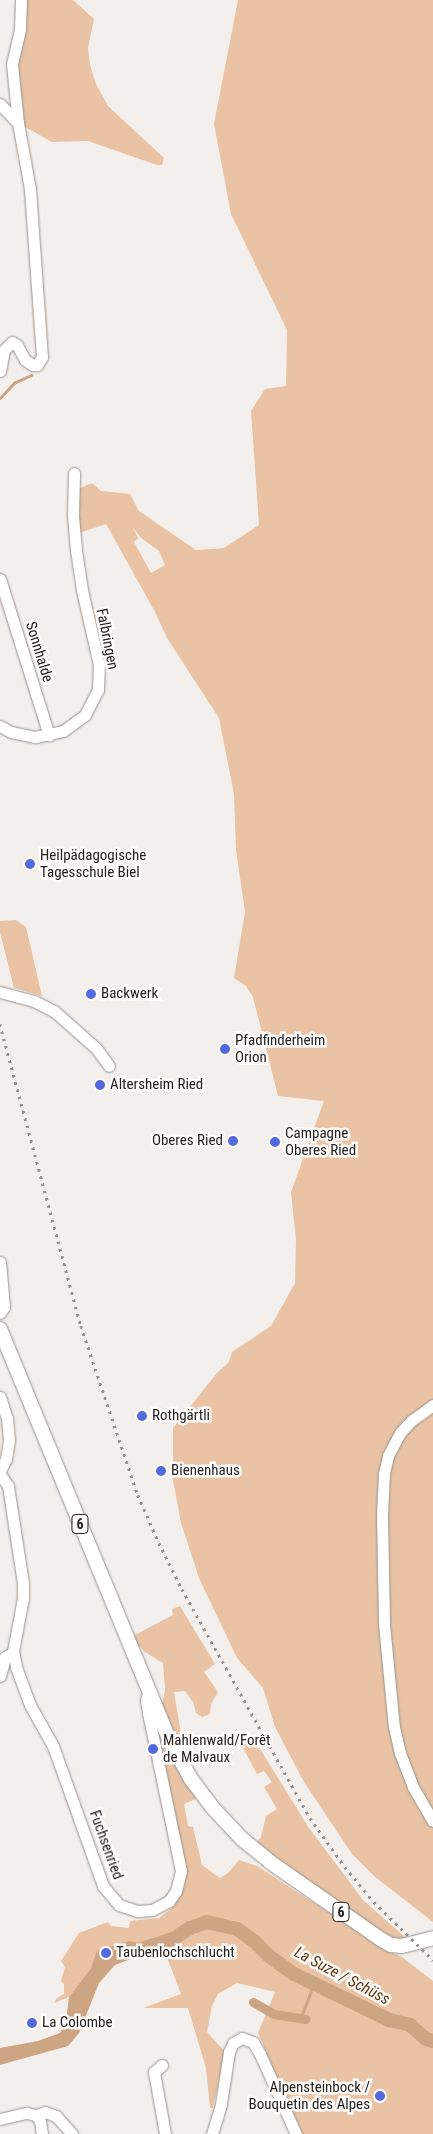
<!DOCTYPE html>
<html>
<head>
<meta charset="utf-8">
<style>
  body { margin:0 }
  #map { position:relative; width:433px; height:2134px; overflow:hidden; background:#f3efec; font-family:"Roboto Condensed",sans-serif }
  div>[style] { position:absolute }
  .green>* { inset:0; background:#e9c3a4 }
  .water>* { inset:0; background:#cea583 }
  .stream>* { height:2.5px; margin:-1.25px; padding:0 1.25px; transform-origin:1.25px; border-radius:1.25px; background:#cea583 }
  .canal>* { height:9px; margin:-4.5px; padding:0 4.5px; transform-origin:4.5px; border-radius:4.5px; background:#cea583 }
  .river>* { height:14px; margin:-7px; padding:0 7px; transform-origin:7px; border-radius:7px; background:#cea583 }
  .roads { filter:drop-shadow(0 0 1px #96928f) drop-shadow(0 0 1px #96928f) }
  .minor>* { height:11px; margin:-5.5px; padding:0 5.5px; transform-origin:5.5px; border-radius:5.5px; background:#fff }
  .major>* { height:14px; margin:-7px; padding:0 7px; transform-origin:7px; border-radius:7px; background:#fff }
  .rail>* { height:2.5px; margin-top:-1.25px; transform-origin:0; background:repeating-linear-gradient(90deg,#94918f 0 2.5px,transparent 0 7.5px) }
  .dots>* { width:14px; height:14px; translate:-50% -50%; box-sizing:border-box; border:2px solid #fffdfc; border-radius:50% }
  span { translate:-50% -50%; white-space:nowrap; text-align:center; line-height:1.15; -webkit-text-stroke:5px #fffdfc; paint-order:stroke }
  .shield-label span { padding:1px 4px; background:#fffdfc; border:1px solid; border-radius:4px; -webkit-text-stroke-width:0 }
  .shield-label { font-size:14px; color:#242221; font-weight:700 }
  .street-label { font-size:15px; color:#242221 }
  .poi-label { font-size:15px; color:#242221 }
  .left { translate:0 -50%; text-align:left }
  .right { translate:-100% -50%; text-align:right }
  .water-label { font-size:16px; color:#613910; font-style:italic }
</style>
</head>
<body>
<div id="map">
  <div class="green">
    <i style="clip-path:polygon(21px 0,73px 0,94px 19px,88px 48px,90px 65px,96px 84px,108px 106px,164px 158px,162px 165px,157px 165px,88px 141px,52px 142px,18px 123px,12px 64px)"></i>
    <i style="clip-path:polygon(evenodd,238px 0,433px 0,433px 1922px,374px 1876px,352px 1854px,304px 1782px,275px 1727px,263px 1688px,237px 1658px,199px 1578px,181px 1523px,173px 1480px,173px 1428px,217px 1373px,229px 1362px,232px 1352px,271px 1326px,295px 1283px,296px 1240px,291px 1192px,324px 1101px,278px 1096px,253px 997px,246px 986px,234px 978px,245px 912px,236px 850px,234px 794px,219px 718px,167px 638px,155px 612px,106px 524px,79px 533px,78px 489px,92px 483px,101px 491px,130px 494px,139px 511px,196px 550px,224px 548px,259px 525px,251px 411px,265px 389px,286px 386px,287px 330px,231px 214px,214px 124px,238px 0,133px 528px,141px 538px,159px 551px,165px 565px,151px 573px,134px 542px,138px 538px,133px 528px)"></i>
    <i style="clip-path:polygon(16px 920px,26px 927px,42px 996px,14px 988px,0 932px,0 921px)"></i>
    <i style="clip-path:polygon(180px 1606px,215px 1664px,204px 1672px,218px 1692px,211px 1704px,210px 1714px,202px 1717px,196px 1713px,193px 1702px,185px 1691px,174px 1692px,181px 1734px,177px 1736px,161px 1709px,165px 1690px,163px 1663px,145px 1652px,131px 1637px,173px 1615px,172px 1609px)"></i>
    <i style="clip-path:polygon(154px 1729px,198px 1798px,184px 1804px,188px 1826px,193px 1827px,202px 1865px,220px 1878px,228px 1873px,239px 1860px,257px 1866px,388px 1951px,402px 1957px,433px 1981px,433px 2134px,301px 2134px,258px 2033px,275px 1992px,237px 1983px,218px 1994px,212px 2006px,207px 2032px,225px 2052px,213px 2108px,210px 2108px,206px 2068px,188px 2008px,143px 2008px,181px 1994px,163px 1947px,98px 1951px,91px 1968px,69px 1997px,54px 2003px,57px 1998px,64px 1994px,64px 1984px,61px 1981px,65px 1967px,61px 1961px,79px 1933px,108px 1922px,111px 1926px,129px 1928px,130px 1921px,159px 1918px,172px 1908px,170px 1904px,180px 1892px)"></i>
    <i style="clip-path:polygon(252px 1736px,309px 1828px,363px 1900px,406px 1938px,390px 1938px,280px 1863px,257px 1842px,261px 1837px,266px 1816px,277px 1809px,264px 1787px,272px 1782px,264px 1771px,257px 1774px,241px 1744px)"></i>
  </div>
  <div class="water">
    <i style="clip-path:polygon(128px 1941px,163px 1947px,115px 1965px,99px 1983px,79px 2033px,68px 2046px,0 2065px,0 2048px,38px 2041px,60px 2033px,66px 2021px,69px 1997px,91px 1968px,97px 1951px)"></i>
  </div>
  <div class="stream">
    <i style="left:0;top:398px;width:21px;rotate:-47deg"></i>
    <i style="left:14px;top:383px;width:19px;rotate:-25deg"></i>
    <i style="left:301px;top:2017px;width:36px;rotate:-69deg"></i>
  </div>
  <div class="canal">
    <i style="left:253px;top:2002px;width:24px;rotate:30deg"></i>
    <i style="left:274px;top:2014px;width:32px;rotate:9deg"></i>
  </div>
  <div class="river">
    <i style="left:136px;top:1951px;width:39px;rotate:-18deg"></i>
    <i style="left:173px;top:1939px;width:20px;rotate:-33deg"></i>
    <i style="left:190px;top:1928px;width:18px;rotate:-19deg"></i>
    <i style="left:207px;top:1922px;width:31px;rotate:13deg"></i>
    <i style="left:237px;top:1929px;width:21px;rotate:35deg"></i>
    <i style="left:254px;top:1941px;width:21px;rotate:45deg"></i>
    <i style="left:269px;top:1956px;width:31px;rotate:36deg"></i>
    <i style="left:294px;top:1974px;width:106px;rotate:25.8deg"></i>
    <i style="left:389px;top:2020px;width:22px;rotate:13deg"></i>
    <i style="left:410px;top:2025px;width:21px;rotate:41deg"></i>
    <i style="left:426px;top:2039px;width:7px;rotate:16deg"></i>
  </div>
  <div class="roads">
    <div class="minor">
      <i style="left:0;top:104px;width:26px;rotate:47deg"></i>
      <i style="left:0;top:371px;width:21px;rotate:-79deg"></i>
      <i style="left:4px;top:350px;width:11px;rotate:-45deg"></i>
      <i style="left:12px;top:342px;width:6px;rotate:31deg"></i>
      <i style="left:17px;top:345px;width:17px;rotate:62deg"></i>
      <i style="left:25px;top:360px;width:9px;rotate:32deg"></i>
      <i style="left:33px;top:365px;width:4px"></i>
      <i style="left:37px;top:365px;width:9px;rotate:-58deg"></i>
      <i style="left:42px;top:357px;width:168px;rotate:-94.1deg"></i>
      <i style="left:30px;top:189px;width:67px;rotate:-100.3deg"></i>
      <i style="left:18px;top:123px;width:59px;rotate:-95.8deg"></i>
      <i style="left:12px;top:64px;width:36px;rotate:-77deg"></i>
      <i style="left:20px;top:29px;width:29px;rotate:-88deg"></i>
      <i style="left:0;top:579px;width:164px;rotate:72.6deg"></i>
      <i style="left:0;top:726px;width:13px;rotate:29deg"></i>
      <i style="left:11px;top:732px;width:25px;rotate:12deg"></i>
      <i style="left:35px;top:737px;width:29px;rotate:-12deg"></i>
      <i style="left:63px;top:731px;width:27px;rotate:-36deg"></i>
      <i style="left:85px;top:715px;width:28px;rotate:-63deg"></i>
      <i style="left:98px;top:690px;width:25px;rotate:-88deg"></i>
      <i style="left:99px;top:665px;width:77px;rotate:-102.8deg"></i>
      <i style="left:82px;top:590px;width:40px;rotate:-98.5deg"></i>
      <i style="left:76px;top:550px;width:35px;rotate:-95deg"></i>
      <i style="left:73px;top:515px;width:42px;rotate:-88.6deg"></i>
      <i style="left:0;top:992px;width:35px;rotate:15deg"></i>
      <i style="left:34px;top:1001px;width:22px;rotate:27deg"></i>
      <i style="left:54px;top:1011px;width:56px;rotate:41.4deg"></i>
      <i style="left:96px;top:1048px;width:22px;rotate:54deg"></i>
      <i style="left:0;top:1262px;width:45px;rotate:84.9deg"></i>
      <i style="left:4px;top:1307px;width:7px;rotate:124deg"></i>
      <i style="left:0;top:1397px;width:22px;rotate:72deg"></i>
      <i style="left:7px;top:1418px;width:22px;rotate:85deg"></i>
      <i style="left:9px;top:1440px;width:19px;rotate:99deg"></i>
      <i style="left:6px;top:1459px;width:13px;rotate:117deg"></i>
      <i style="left:433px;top:1405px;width:27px;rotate:144deg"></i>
      <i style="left:411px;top:1421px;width:16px;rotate:133deg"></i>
      <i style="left:400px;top:1433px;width:26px;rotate:118deg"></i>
      <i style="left:388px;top:1456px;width:17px;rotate:103deg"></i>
      <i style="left:384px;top:1473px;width:43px;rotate:92.7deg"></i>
      <i style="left:382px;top:1516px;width:108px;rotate:88.9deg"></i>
      <i style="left:384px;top:1624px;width:103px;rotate:84.5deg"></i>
      <i style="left:394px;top:1727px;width:27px;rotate:77deg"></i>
      <i style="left:400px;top:1753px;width:36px;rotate:69deg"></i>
      <i style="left:413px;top:1787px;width:39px;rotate:60deg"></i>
      <i style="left:0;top:1474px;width:14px;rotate:56deg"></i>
      <i style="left:8px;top:1486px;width:98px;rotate:81.2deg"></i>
      <i style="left:23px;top:1583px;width:15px;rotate:90deg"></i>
      <i style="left:23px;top:1598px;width:54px;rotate:100.7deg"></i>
      <i style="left:13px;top:1651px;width:16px;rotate:79deg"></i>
      <i style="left:16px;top:1667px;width:40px;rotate:69.8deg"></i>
      <i style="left:30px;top:1705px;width:47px;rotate:60.7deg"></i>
      <i style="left:53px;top:1746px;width:149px;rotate:70.3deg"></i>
      <i style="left:103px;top:1886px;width:25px;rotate:50deg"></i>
      <i style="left:119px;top:1905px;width:20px;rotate:18deg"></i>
      <i style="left:138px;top:1911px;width:14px;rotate:-4deg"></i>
      <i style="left:152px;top:1910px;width:19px;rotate:-28deg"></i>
      <i style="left:169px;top:1901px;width:12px;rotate:-55deg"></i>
      <i style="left:176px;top:1891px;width:21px;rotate:-76deg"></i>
      <i style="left:181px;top:1871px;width:161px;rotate:-101.8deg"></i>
      <i style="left:148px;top:1713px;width:13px;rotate:-99deg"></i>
      <i style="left:146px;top:1700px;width:9px;rotate:-72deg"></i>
      <i style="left:0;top:1676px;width:20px;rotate:-75deg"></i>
      <i style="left:5px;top:1657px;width:9px;rotate:-27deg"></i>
      <i style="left:162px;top:2065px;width:11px;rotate:139deg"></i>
      <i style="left:154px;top:2072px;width:63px;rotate:79.9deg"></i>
      <i style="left:36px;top:2115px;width:7px;rotate:56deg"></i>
      <i style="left:40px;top:2121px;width:13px;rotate:81deg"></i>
      <i style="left:0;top:2119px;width:28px;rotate:-13deg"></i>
      <i style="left:27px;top:2113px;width:9px;rotate:13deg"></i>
      <i style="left:36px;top:2115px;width:9px;rotate:-18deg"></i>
      <i style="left:45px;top:2112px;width:12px;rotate:20deg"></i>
      <i style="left:56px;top:2116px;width:24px;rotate:48deg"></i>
      <i style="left:212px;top:2134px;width:31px;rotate:-73deg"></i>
      <i style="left:221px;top:2104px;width:53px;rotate:-81.3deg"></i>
      <i style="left:229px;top:2052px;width:10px;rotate:-66deg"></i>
      <i style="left:233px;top:2043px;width:10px;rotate:-29deg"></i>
      <i style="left:242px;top:2038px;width:12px;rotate:20deg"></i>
      <i style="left:253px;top:2042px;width:14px;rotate:60deg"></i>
      <i style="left:260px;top:2054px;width:88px;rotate:65.8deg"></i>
    </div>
    <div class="major">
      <i style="left:0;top:1329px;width:446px;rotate:67.6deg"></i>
      <i style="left:170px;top:1741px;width:43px;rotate:61.1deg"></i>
      <i style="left:191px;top:1779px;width:36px;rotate:53deg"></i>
      <i style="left:213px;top:1808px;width:42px;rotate:46.9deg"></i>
      <i style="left:242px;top:1839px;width:36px;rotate:39deg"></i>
      <i style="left:270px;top:1862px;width:136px;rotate:34.9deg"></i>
      <i style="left:382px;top:1940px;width:10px;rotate:29deg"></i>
      <i style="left:391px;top:1945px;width:11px;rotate:5deg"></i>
      <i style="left:402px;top:1946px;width:32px;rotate:-14deg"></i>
    </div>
  </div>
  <div class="rail">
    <i style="left:0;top:1024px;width:313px;rotate:75deg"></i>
    <i style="left:81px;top:1326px;width:178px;rotate:71.4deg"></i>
    <i style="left:138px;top:1495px;width:52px;rotate:66.4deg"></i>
    <i style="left:159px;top:1543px;width:51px;rotate:63.4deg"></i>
    <i style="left:182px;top:1589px;width:262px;rotate:60.8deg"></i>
    <i style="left:310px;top:1818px;width:60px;rotate:54.5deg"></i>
    <i style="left:345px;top:1867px;width:45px;rotate:50.4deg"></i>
    <i style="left:374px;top:1902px;width:83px;rotate:44.5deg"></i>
  </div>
  <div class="dots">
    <i style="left:30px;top:864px;background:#5269df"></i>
    <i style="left:91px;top:994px;background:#5269df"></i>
    <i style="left:225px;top:1049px;background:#5269df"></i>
    <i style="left:100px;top:1085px;background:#5269df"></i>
    <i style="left:233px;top:1141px;background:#5269df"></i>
    <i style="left:275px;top:1142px;background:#5269df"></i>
    <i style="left:142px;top:1416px;background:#5269df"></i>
    <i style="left:161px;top:1471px;background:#5269df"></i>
    <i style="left:153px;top:1749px;background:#5269df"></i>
    <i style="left:106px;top:1953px;background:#5269df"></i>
    <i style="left:32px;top:2023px;background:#5269df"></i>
    <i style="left:380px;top:2096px;background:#5269df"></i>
  </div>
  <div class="shield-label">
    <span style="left:80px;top:1524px">6</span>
    <span style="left:341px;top:1912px">6</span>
  </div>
  <div class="street-label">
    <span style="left:107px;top:639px;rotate:79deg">Falbringen</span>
    <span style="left:39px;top:652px;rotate:73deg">Sonnhalde</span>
    <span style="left:106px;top:1845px;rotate:70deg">Fuchsenried</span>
  </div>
  <div class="poi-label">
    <span class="left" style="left:40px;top:864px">Heilpädagogische<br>Tagesschule Biel</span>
    <span class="left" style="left:101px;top:994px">Backwerk</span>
    <span class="left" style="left:235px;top:1049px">Pfadfinderheim<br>Orion</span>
    <span class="left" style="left:110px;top:1085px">Altersheim Ried</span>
    <span class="left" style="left:285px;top:1142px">Campagne<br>Oberes Ried</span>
    <span class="right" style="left:223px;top:1141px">Oberes Ried</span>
    <span class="left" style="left:152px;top:1416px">Rothgärtli</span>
    <span class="left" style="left:171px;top:1471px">Bienenhaus</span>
    <span class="left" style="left:163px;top:1749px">Mahlenwald/Forêt<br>de Malvaux</span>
    <span class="left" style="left:116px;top:1953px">Taubenlochschlucht</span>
    <span class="left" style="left:42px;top:2023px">La Colombe</span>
    <span class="right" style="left:370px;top:2096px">Alpensteinbock /<br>Bouquetin des Alpes</span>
  </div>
  <div class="water-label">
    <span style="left:342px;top:1976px;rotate:28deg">La Suze / Schüss</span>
  </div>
</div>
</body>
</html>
